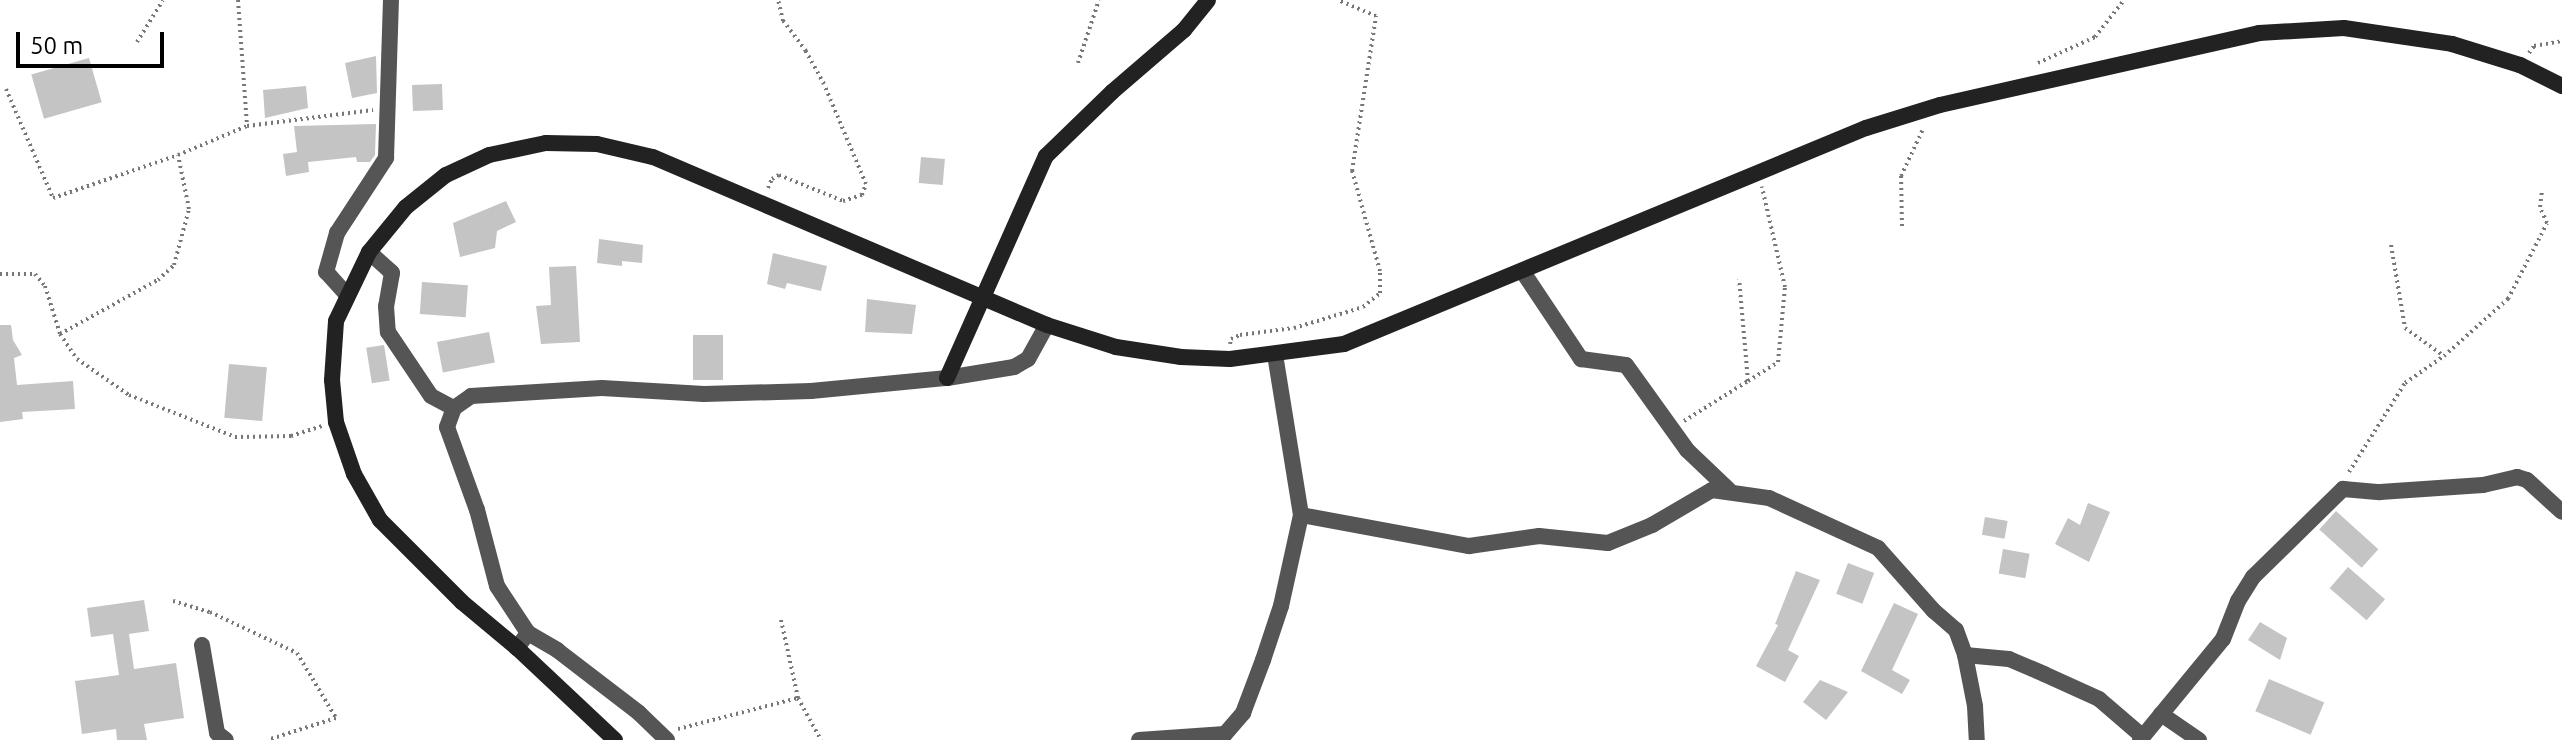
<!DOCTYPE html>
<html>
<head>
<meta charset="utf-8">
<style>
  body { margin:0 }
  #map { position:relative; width:2562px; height:740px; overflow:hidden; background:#fff; font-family:Ubuntu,sans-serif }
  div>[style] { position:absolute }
  .building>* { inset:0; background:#c4c4c4; transform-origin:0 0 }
  .path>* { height:4px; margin-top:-2px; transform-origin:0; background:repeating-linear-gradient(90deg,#777 0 2px,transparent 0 6px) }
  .street>* { height:16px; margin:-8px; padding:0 8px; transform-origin:8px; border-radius:8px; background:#555 }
  .secondary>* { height:16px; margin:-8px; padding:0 8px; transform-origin:8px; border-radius:8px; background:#222 }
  span { translate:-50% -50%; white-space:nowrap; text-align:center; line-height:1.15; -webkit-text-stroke:8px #fff; paint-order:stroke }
  .scale { position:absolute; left:16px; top:32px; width:148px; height:36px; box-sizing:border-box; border:4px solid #000; border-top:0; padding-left:10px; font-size:24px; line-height:28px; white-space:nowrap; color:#000; -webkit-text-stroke:6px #fff; paint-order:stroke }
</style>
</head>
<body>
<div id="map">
  <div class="building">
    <i style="clip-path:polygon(376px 56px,377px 93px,352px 98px,345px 63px)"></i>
    <i style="left:89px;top:58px;width:46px;height:60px;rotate:74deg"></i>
    <i style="left:442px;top:84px;width:26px;height:30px;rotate:88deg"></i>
    <i style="clip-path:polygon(306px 86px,308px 108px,265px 118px,263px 90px)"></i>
    <i style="clip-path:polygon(376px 124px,375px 155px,370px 162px,357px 162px,356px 157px,308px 162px,309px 172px,286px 176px,283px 154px,297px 152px,294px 126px)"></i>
    <i style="left:921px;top:157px;width:24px;height:26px;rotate:5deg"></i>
    <i style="clip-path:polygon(506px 201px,516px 222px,497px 231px,495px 248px,460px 257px,453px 223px)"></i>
    <i style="clip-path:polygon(599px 239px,643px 245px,642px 263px,622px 261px,622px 266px,597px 263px)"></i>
    <i style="clip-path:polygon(773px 253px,827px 266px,821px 291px,787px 283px,785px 289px,767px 284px)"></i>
    <i style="clip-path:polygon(576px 266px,580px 342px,541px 344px,536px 306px,551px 305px,549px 267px)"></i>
    <i style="left:422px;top:282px;width:46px;height:32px;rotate:4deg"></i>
    <i style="clip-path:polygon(867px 299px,916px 305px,912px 334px,865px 332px)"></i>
    <i style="clip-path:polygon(0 325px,11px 325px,13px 340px,22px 355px,14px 358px,17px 385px,73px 381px,75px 409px,22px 412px,23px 419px,0 422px)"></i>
    <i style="left:489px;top:332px;width:31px;height:53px;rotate:79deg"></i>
    <i style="left:693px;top:335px;width:30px;height:45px"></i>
    <i style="left:384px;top:345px;width:36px;height:18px;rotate:81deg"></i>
    <i style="left:229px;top:364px;width:38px;height:54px;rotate:5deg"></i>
    <i style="clip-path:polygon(2088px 503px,2110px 512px,2089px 562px,2055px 544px,2068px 518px,2080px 525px)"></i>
    <i style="left:2336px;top:511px;width:57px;height:25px;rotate:42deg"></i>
    <i style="left:1985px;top:517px;width:23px;height:18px;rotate:10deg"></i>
    <i style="left:2003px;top:549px;width:27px;height:25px;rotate:10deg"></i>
    <i style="left:1848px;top:563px;width:28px;height:33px;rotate:21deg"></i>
    <i style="left:2348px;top:567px;width:49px;height:28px;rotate:41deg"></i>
    <i style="clip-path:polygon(1796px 571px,1820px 580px,1788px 650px,1799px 656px,1785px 682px,1756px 666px,1778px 625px,1775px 624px)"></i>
    <i style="clip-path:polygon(144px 600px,149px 631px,129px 634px,134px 669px,176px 663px,184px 718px,144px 724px,147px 740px,117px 740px,116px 729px,82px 734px,75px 681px,119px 675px,113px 634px,91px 637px,87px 608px)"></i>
    <i style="clip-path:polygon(1894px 603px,1918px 614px,1892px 670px,1910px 680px,1902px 694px,1861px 671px)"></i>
    <i style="clip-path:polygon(2260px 622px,2287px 638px,2280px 660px,2248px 640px)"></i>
    <i style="left:2269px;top:679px;width:60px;height:35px;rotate:23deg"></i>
    <i style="clip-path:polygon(1820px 680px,1848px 692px,1826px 720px,1803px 702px)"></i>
  </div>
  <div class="path">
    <i style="left:238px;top:0;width:126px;rotate:85.9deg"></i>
    <i style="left:137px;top:42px;width:49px;rotate:-58.2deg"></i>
    <i style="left:2529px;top:53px;width:9px;rotate:-54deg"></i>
    <i style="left:2534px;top:46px;width:28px;rotate:-10deg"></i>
    <i style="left:1078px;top:63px;width:66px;rotate:-71.6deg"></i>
    <i style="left:2038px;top:63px;width:63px;rotate:-24.5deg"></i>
    <i style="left:2095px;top:37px;width:47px;rotate:-51.9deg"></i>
    <i style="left:6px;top:89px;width:119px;rotate:66.7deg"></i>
    <i style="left:53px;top:198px;width:132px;rotate:-19deg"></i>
    <i style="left:768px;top:188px;width:10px;rotate:-66deg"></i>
    <i style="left:772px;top:179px;width:8px;rotate:-30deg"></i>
    <i style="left:779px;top:175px;width:69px;rotate:22.1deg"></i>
    <i style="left:843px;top:201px;width:20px;rotate:-18deg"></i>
    <i style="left:862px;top:195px;width:12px;rotate:-70deg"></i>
    <i style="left:866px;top:184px;width:108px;rotate:-112.8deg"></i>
    <i style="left:824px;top:84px;width:38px;rotate:-119deg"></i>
    <i style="left:806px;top:51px;width:38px;rotate:-127deg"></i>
    <i style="left:783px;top:21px;width:22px;rotate:-103deg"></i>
    <i style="left:1902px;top:226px;width:50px;rotate:-91.1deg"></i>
    <i style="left:1901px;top:176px;width:52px;rotate:-64.9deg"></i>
    <i style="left:2391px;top:245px;width:84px;rotate:80.4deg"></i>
    <i style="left:2405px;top:328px;width:48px;rotate:35.7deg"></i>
    <i style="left:0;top:274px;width:35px"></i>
    <i style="left:35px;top:274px;width:16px;rotate:50deg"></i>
    <i style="left:45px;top:286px;width:50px;rotate:72.6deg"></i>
    <i style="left:60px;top:334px;width:30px;rotate:56deg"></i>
    <i style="left:77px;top:359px;width:63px;rotate:34.7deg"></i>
    <i style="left:129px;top:395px;width:114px;rotate:21.6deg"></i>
    <i style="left:235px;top:437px;width:56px;rotate:-1deg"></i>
    <i style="left:291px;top:436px;width:33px;rotate:-18deg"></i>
    <i style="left:60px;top:334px;width:112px;rotate:-28.9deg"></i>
    <i style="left:158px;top:280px;width:22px;rotate:-43deg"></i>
    <i style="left:174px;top:265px;width:58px;rotate:-75deg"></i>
    <i style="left:189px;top:209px;width:55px;rotate:-101.5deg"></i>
    <i style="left:178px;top:155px;width:75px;rotate:-22.8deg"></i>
    <i style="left:247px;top:126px;width:127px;rotate:-7.2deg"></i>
    <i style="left:1230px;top:344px;width:5px;rotate:-79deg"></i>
    <i style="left:1231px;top:339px;width:10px;rotate:-24deg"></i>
    <i style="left:1240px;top:335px;width:54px;rotate:-7.4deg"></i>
    <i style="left:1294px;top:328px;width:72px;rotate:-16.9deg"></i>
    <i style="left:1363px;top:307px;width:22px;rotate:-39deg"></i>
    <i style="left:1380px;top:293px;width:22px;rotate:-90deg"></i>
    <i style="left:1380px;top:271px;width:104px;rotate:-105.6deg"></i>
    <i style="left:1352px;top:171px;width:157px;rotate:-81.2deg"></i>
    <i style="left:1376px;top:16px;width:41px;rotate:-157.2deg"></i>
    <i style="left:1748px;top:381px;width:36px;rotate:-32deg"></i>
    <i style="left:1778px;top:362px;width:75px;rotate:-84.7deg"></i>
    <i style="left:1785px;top:287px;width:103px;rotate:-103deg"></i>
    <i style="left:1684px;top:421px;width:75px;rotate:-32deg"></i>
    <i style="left:1748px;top:381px;width:102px;rotate:-95deg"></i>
    <i style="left:2349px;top:472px;width:105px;rotate:-57.8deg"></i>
    <i style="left:2405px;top:383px;width:47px;rotate:-34.7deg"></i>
    <i style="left:2444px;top:356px;width:86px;rotate:-41.7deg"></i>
    <i style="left:2508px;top:299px;width:85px;rotate:-62.8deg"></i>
    <i style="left:2547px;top:223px;width:17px;rotate:-114deg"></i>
    <i style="left:2540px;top:207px;width:16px;rotate:-83deg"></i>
    <i style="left:173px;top:601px;width:39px;rotate:17deg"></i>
    <i style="left:210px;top:612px;width:96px;rotate:25.2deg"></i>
    <i style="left:297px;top:653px;width:76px;rotate:59deg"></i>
    <i style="left:336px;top:718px;width:72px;rotate:162.3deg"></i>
    <i style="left:798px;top:698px;width:48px;rotate:61.3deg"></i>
    <i style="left:678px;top:729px;width:124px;rotate:-14.5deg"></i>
    <i style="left:798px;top:698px;width:80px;rotate:-102.3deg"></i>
  </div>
  <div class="street">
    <i style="left:369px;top:252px;width:31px;rotate:42deg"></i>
    <i style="left:392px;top:273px;width:34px;rotate:100deg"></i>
    <i style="left:386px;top:306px;width:26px;rotate:86deg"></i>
    <i style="left:388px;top:332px;width:77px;rotate:56.1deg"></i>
    <i style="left:431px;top:396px;width:26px;rotate:28deg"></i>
    <i style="left:1523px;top:272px;width:105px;rotate:56.3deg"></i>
    <i style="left:1581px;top:359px;width:45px;rotate:7.6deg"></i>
    <i style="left:1626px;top:365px;width:105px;rotate:54.3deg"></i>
    <i style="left:1687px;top:450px;width:58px;rotate:43.6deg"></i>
    <i style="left:347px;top:295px;width:31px;rotate:-132deg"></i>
    <i style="left:326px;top:272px;width:41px;rotate:-74.2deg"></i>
    <i style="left:337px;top:233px;width:90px;rotate:-56.8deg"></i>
    <i style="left:386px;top:158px;width:158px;rotate:-88.2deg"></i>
    <i style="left:1301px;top:515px;width:171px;rotate:10.5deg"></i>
    <i style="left:1469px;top:546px;width:71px;rotate:-8.1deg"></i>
    <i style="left:1539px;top:536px;width:69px;rotate:5.8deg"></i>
    <i style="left:1608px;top:543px;width:48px;rotate:-22.2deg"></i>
    <i style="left:1652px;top:525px;width:69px;rotate:-30.3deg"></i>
    <i style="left:1712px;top:490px;width:58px;rotate:8deg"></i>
    <i style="left:1769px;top:498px;width:120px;rotate:24.6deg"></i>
    <i style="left:1878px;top:548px;width:84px;rotate:48.4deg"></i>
    <i style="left:1934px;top:611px;width:29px;rotate:41deg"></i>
    <i style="left:1956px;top:630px;width:27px;rotate:70deg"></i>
    <i style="left:1965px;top:655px;width:44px;rotate:5.2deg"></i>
    <i style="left:2009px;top:659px;width:38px;rotate:23deg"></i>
    <i style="left:2044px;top:674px;width:60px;rotate:24.4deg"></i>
    <i style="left:2099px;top:699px;width:57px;rotate:40.7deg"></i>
    <i style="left:528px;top:633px;width:34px;rotate:30deg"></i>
    <i style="left:557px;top:650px;width:103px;rotate:37.5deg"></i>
    <i style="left:639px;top:713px;width:39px;rotate:44deg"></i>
    <i style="left:202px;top:645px;width:89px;rotate:80.3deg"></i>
    <i style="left:217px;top:733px;width:11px;rotate:38deg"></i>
    <i style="left:517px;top:648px;width:19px;rotate:-54deg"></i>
    <i style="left:528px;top:633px;width:56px;rotate:-123.4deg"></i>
    <i style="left:497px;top:586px;width:79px;rotate:-104.7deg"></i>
    <i style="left:477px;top:510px;width:88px;rotate:-109.9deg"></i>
    <i style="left:447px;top:427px;width:20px;rotate:-70deg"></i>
    <i style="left:454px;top:408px;width:21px;rotate:-35deg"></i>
    <i style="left:471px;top:396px;width:131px;rotate:-3.5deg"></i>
    <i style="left:602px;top:388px;width:102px;rotate:3.4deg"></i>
    <i style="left:704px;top:394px;width:107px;rotate:-1.6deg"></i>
    <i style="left:811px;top:391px;width:137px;rotate:-5.5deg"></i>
    <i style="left:947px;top:378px;width:68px;rotate:-9.3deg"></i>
    <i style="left:1014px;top:367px;width:16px;rotate:-30deg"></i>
    <i style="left:1028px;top:359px;width:39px;rotate:-61deg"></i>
    <i style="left:1965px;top:655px;width:52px;rotate:78.9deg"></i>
    <i style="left:1975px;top:706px;width:34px;rotate:87deg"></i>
    <i style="left:2161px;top:714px;width:46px;rotate:34.4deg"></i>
    <i style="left:1139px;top:740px;width:86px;rotate:-4deg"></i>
    <i style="left:1225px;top:734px;width:28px;rotate:-49deg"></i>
    <i style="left:1243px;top:713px;width:57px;rotate:-69.3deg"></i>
    <i style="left:1263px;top:660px;width:57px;rotate:-71.6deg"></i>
    <i style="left:1281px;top:606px;width:93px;rotate:-77.6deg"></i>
    <i style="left:1301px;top:515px;width:163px;rotate:-99.2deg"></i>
    <i style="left:2140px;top:740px;width:131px;rotate:-50.6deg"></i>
    <i style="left:2223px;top:639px;width:41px;rotate:-68.5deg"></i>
    <i style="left:2238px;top:601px;width:28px;rotate:-58deg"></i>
    <i style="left:2253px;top:577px;width:126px;rotate:-44.4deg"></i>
    <i style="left:2343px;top:489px;width:37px;rotate:5deg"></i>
    <i style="left:2380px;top:492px;width:103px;rotate:-3.9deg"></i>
    <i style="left:2483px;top:485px;width:35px;rotate:-13deg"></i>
    <i style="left:2517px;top:477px;width:10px;rotate:17deg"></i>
    <i style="left:2527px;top:480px;width:47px;rotate:42.4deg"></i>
  </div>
  <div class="secondary">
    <i style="left:947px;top:378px;width:243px;rotate:-66deg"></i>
    <i style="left:1046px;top:156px;width:92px;rotate:-44.1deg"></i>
    <i style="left:1112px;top:92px;width:95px;rotate:-40.7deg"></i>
    <i style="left:1184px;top:30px;width:38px;rotate:-51deg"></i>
    <i style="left:615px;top:740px;width:134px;rotate:-136.8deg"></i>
    <i style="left:517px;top:648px;width:72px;rotate:-140.1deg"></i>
    <i style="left:462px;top:602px;width:116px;rotate:-135deg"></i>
    <i style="left:380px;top:520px;width:53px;rotate:-119.5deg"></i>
    <i style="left:354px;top:474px;width:55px;rotate:-109.1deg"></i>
    <i style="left:336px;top:422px;width:42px;rotate:-95.4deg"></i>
    <i style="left:332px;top:380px;width:59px;rotate:-86.1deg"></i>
    <i style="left:336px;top:321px;width:76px;rotate:-64.4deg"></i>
    <i style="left:369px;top:252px;width:58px;rotate:-50.6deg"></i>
    <i style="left:406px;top:207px;width:51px;rotate:-38.7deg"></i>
    <i style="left:446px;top:175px;width:47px;rotate:-24.9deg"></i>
    <i style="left:489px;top:155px;width:58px;rotate:-11.9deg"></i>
    <i style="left:546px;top:143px;width:51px;rotate:1.1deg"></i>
    <i style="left:597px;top:144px;width:57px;rotate:13.1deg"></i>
    <i style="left:653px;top:157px;width:428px;rotate:23.1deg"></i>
    <i style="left:1047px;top:325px;width:72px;rotate:17.7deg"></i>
    <i style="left:1116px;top:347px;width:66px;rotate:8.7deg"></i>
    <i style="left:1181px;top:357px;width:49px;rotate:2.3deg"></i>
    <i style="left:1230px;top:359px;width:115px;rotate:-7.5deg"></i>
    <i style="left:1344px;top:344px;width:565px;rotate:-22.48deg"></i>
    <i style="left:1866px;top:128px;width:77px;rotate:-17.3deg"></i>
    <i style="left:1940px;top:105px;width:327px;rotate:-12.7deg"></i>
    <i style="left:2259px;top:33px;width:85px;rotate:-3.4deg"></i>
    <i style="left:2344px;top:28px;width:109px;rotate:8.4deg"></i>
    <i style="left:2452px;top:44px;width:71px;rotate:17.2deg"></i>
    <i style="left:2520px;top:65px;width:47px;rotate:26.6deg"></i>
  </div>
  <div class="scale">50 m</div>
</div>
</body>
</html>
